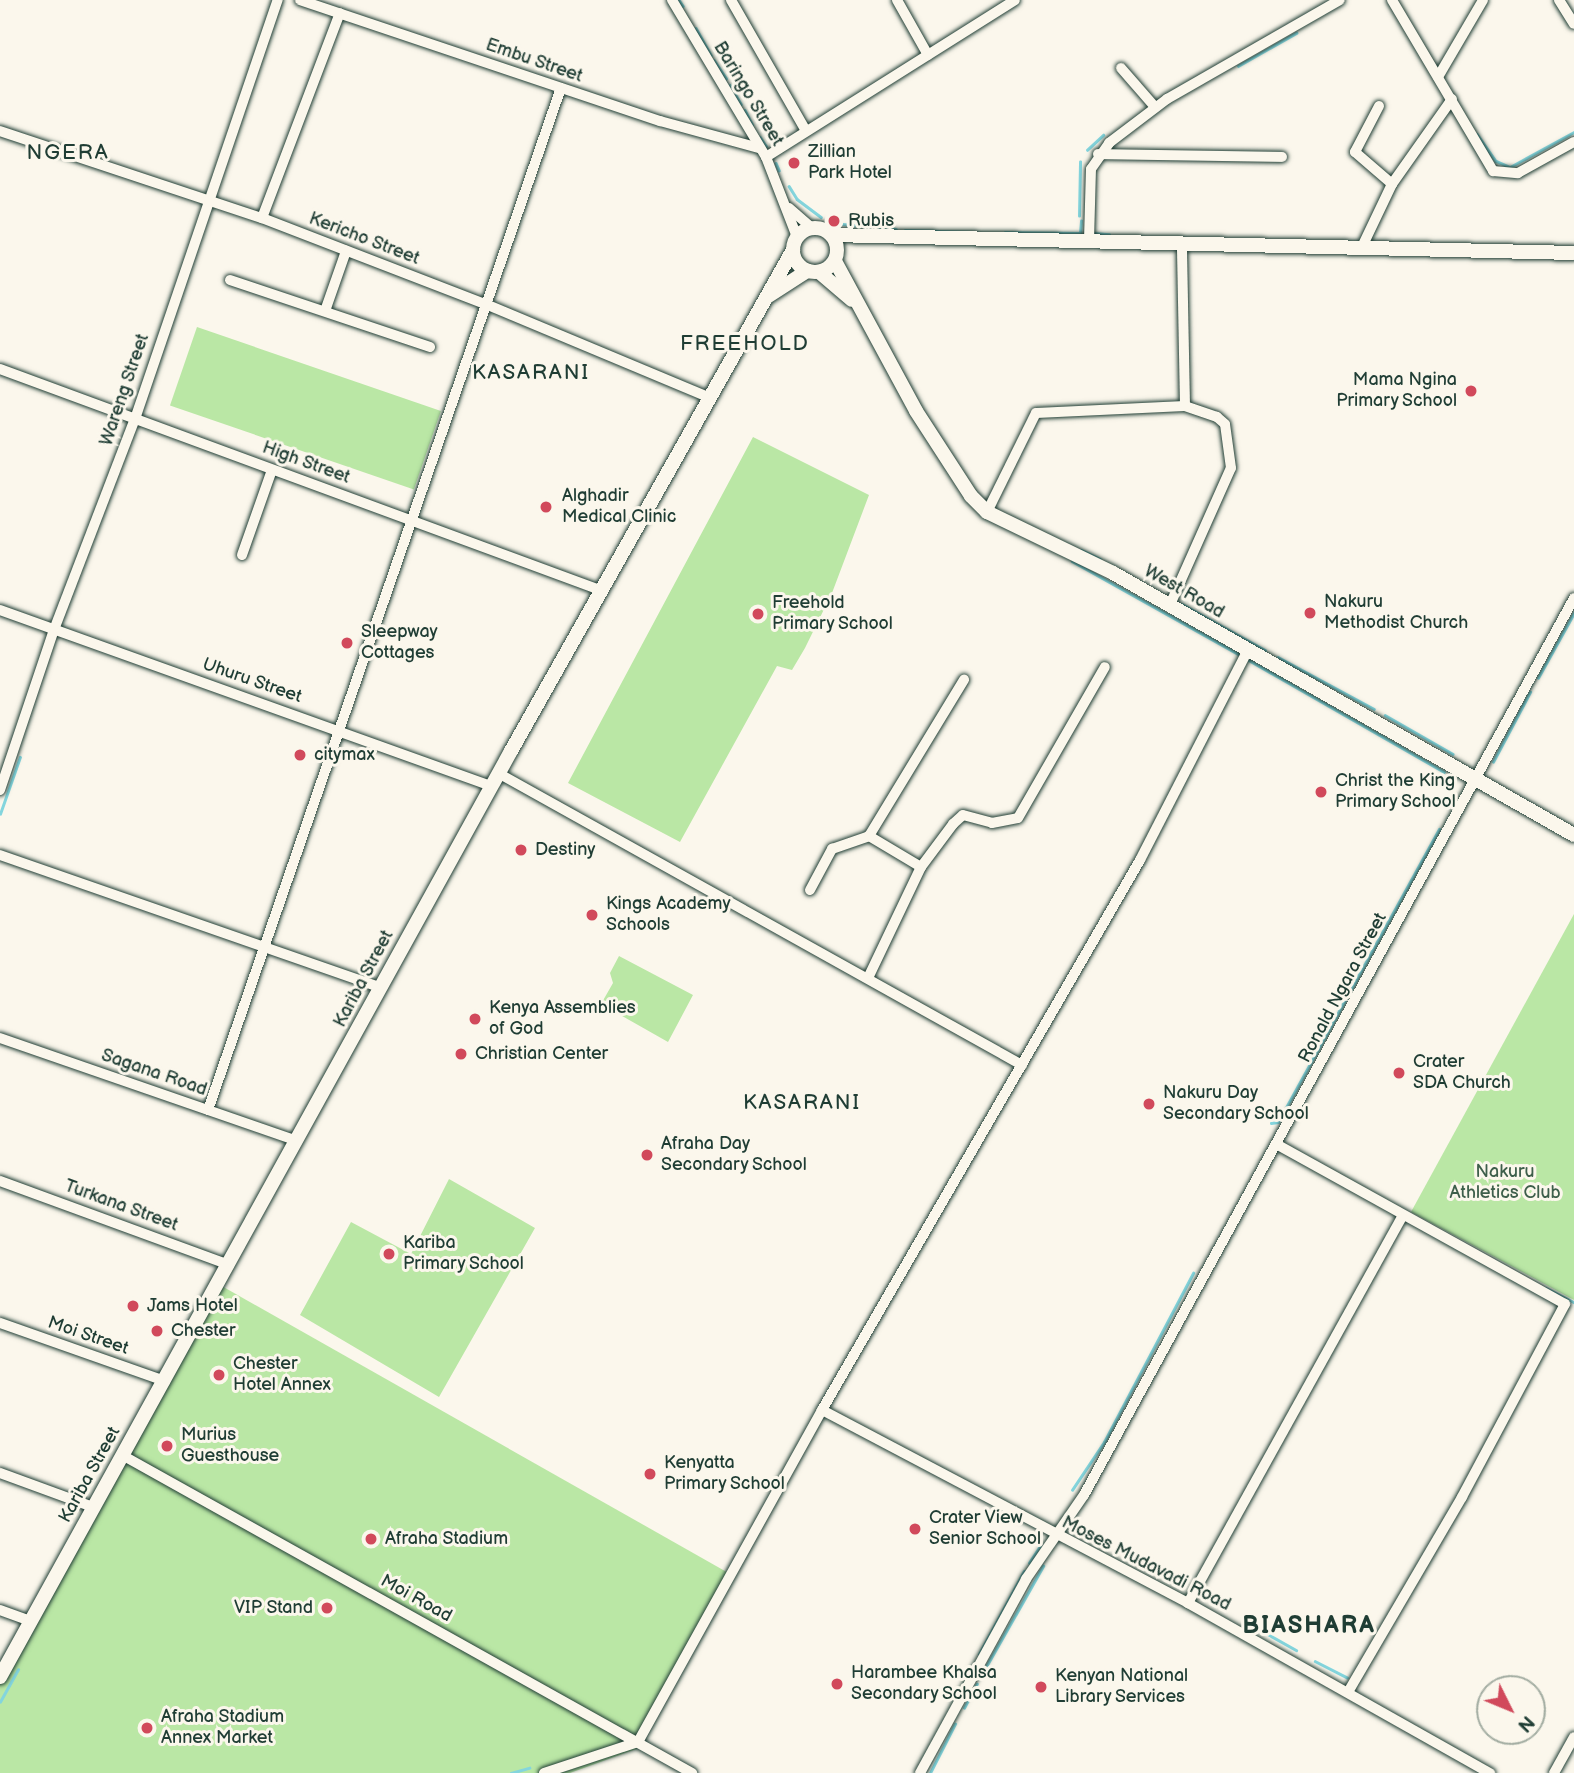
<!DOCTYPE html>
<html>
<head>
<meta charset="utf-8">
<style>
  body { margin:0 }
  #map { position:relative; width:1574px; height:1773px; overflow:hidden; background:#fbf7ec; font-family:"Balsamiq Sans",sans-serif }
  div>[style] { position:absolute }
  .green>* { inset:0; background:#bae7a5; transform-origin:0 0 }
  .stream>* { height:2.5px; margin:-1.25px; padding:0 1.25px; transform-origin:1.25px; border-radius:1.25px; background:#84d5dd }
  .roads { filter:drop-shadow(0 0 2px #1f3d34) drop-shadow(0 0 2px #1f3d34) }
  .minor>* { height:10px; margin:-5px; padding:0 5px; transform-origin:5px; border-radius:5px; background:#fbf7ec }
  .tertiary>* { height:14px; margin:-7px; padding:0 7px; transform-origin:7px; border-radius:7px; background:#fbf7ec }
  .tertiary>.ring { margin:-7px; padding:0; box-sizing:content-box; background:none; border:14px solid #fbf7ec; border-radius:50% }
  .dots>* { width:19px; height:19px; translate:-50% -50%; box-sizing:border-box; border:4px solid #fbf7ec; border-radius:50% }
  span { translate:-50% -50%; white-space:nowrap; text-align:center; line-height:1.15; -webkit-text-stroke:6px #fbf7ec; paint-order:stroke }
  .street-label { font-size:18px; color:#1f3d34 }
  .poi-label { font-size:18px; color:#1f3d34 }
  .left { translate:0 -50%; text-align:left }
  .right { translate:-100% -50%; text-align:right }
  .park-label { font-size:18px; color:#3e5f4b }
  .quarter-label { font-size:21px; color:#1f3d34; letter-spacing:2px }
  .district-label { font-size:24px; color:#1f3d34; font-weight:700; letter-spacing:2px }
  .north { position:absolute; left:1476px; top:1675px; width:70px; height:70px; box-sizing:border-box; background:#fbf7ec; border:2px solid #a3ada2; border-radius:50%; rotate:133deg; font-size:19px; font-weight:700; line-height:28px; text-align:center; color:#1f3d34 }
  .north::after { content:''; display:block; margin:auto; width:24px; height:32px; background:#d1495b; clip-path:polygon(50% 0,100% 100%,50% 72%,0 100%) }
</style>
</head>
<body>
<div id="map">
  <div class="green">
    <i style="left:197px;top:327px;width:258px;height:83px;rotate:19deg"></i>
    <i style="clip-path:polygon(753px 437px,869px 495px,832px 593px,805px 648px,792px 670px,777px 666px,680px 842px,568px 783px)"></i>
    <i style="clip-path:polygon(1574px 914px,1574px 1300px,1411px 1212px)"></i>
    <i style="clip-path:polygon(619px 956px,693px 995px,668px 1042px,601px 1004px,613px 983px,610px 973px)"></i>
    <i style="clip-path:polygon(449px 1179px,535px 1228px,439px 1397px,300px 1315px,351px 1222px,411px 1254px)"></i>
    <i style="clip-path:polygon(220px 1285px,732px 1575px,639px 1748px,570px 1773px,0 1773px,0 1674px)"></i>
  </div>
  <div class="stream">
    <i style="left:679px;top:0;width:7px;rotate:56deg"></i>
    <i style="left:696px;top:28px;width:31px;rotate:61deg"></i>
    <i style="left:714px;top:60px;width:22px;rotate:56deg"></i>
    <i style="left:1238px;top:66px;width:67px;rotate:-29.6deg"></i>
    <i style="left:730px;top:85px;width:22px;rotate:60deg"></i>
    <i style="left:745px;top:110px;width:16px;rotate:63deg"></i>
    <i style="left:1477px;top:134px;width:33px;rotate:55deg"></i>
    <i style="left:1496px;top:161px;width:15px;rotate:23deg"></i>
    <i style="left:1510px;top:167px;width:73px;rotate:-28.7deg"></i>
    <i style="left:760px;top:137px;width:11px;rotate:56deg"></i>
    <i style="left:1087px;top:150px;width:22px;rotate:-43deg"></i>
    <i style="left:776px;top:163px;width:8px;rotate:67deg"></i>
    <i style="left:789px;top:186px;width:15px;rotate:58deg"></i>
    <i style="left:797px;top:199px;width:30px;rotate:37deg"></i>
    <i style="left:1079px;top:216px;width:54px;rotate:-88.9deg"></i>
    <i style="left:832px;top:223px;width:64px;rotate:5.4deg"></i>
    <i style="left:905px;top:230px;width:68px;rotate:1.7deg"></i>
    <i style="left:1005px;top:232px;width:75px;rotate:0.8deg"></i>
    <i style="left:1080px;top:233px;width:12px;rotate:-85deg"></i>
    <i style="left:1093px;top:233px;width:16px;rotate:4deg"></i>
    <i style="left:1081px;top:550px;width:21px;rotate:25deg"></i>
    <i style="left:1072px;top:561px;width:193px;rotate:29.2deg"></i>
    <i style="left:1182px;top:604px;width:95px;rotate:29deg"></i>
    <i style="left:1278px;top:657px;width:109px;rotate:28.4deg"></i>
    <i style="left:1247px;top:659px;width:227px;rotate:29.8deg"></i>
    <i style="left:1538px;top:678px;width:74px;rotate:-61deg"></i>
    <i style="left:1385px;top:715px;width:78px;rotate:29.8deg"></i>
    <i style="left:1493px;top:762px;width:79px;rotate:-62.1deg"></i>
    <i style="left:0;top:814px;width:60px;rotate:-70.7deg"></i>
    <i style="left:1271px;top:1123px;width:7px;rotate:-8deg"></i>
    <i style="left:1278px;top:1122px;width:334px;rotate:-61.2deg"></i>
    <i style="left:1546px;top:1288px;width:31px;rotate:27deg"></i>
    <i style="left:1072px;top:1490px;width:58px;rotate:-56.3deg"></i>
    <i style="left:1104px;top:1442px;width:191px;rotate:-62.2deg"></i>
    <i style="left:1029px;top:1563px;width:20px;rotate:-57deg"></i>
    <i style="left:1257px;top:1628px;width:45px;rotate:29.4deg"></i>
    <i style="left:979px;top:1654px;width:94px;rotate:-61.5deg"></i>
    <i style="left:1315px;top:1661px;width:36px;rotate:27deg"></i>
    <i style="left:982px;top:1674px;width:124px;rotate:-60.5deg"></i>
    <i style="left:0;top:1702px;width:37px;rotate:-61deg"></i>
    <i style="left:964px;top:1708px;width:27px;rotate:-62deg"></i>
    <i style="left:511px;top:1773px;width:19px;rotate:-16deg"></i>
    <i style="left:930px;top:1773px;width:55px;rotate:-63deg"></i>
  </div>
  <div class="roads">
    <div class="minor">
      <i style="left:300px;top:0;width:380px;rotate:18.6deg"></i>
      <i style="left:660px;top:121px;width:103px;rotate:15.3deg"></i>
      <i style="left:672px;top:0;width:183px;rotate:59.1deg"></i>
      <i style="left:766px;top:157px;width:86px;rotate:68.8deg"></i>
      <i style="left:731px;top:0;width:151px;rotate:60.2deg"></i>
      <i style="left:897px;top:0;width:63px;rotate:60.6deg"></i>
      <i style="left:1392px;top:0;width:199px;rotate:59.4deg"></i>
      <i style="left:1493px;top:171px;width:25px;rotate:5deg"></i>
      <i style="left:1518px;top:173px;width:64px;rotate:-29deg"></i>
      <i style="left:1559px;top:0;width:28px;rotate:58deg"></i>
      <i style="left:1121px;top:68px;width:52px;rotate:48.9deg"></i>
      <i style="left:1438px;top:77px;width:89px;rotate:-59.7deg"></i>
      <i style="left:1379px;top:106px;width:52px;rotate:117.6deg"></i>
      <i style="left:1355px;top:152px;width:49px;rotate:40.9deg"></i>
      <i style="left:0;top:131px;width:276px;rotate:18.4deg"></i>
      <i style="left:262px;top:218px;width:242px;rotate:21.1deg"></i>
      <i style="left:488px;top:305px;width:241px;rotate:22.7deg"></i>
      <i style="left:1098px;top:154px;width:184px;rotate:0.9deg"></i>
      <i style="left:766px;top:157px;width:294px;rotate:-32.2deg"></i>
      <i style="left:789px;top:208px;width:30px;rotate:41deg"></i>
      <i style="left:262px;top:218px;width:219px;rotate:-69.2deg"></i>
      <i style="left:1089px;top:240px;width:71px;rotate:-88.4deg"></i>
      <i style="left:1091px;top:169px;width:32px;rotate:-55deg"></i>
      <i style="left:1109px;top:143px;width:73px;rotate:-37.2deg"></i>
      <i style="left:1167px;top:99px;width:199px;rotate:-29.8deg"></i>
      <i style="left:1361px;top:249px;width:72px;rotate:-64.5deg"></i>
      <i style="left:1392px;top:184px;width:104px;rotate:-54.8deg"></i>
      <i style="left:230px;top:280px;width:211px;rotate:18.5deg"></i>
      <i style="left:325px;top:311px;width:64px;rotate:-70.7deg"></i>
      <i style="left:0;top:369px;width:639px;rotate:20.22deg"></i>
      <i style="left:987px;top:512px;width:110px;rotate:-63.7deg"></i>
      <i style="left:1036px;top:413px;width:149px;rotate:-2.7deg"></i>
      <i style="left:1185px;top:406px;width:161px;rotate:-91.1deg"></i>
      <i style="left:242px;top:555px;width:90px;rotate:-70.6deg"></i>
      <i style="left:1169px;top:607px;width:152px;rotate:-66deg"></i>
      <i style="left:1231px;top:468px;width:44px;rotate:-97.8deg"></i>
      <i style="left:1225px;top:424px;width:11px;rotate:-139deg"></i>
      <i style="left:1217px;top:417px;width:34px;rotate:-161deg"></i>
      <i style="left:0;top:610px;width:522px;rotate:19.72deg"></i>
      <i style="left:498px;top:773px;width:600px;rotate:29.13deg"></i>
      <i style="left:0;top:790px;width:172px;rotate:-71.4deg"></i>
      <i style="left:55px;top:627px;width:223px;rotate:-69deg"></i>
      <i style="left:135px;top:419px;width:443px;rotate:-71.2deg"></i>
      <i style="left:0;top:855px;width:404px;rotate:19.2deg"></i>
      <i style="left:921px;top:867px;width:61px;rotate:-149.2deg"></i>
      <i style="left:869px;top:836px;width:183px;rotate:-58.7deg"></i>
      <i style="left:810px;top:890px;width:47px;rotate:-61.8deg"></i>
      <i style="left:832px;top:849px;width:39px;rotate:-19deg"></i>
      <i style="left:868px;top:978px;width:123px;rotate:-64.5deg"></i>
      <i style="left:921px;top:867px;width:54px;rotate:-53.3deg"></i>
      <i style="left:953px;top:824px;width:13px;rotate:-42deg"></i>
      <i style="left:963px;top:815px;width:30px;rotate:15deg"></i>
      <i style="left:992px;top:823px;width:26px;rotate:-11deg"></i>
      <i style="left:1018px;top:818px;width:174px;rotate:-60.1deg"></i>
      <i style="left:0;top:1038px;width:314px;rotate:19.1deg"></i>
      <i style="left:208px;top:1110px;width:1081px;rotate:-70.95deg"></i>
      <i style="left:1278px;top:1145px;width:328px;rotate:29deg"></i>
      <i style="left:1565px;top:1304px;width:219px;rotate:118.1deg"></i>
      <i style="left:1462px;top:1497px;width:226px;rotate:120.3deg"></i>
      <i style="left:0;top:1181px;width:244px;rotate:20.1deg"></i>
      <i style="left:0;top:1323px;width:175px;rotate:19.4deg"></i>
      <i style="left:822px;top:1410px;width:414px;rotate:27.8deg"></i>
      <i style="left:1188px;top:1603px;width:347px;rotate:29.4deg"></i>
      <i style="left:122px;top:1455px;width:653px;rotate:29.16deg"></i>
      <i style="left:0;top:1473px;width:99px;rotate:20.1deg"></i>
      <i style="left:1188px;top:1603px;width:441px;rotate:-61deg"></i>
      <i style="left:0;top:1610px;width:33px;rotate:20deg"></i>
      <i style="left:544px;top:1773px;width:99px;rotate:-18.3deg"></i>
      <i style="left:638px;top:1742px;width:380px;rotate:-61deg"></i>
      <i style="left:822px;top:1410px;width:635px;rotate:-59.96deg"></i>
      <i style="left:1140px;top:860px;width:236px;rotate:-62.8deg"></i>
      <i style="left:920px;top:1773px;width:221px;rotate:-61.3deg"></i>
      <i style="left:1026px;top:1579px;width:102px;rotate:-55.4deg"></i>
      <i style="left:1084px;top:1495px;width:1022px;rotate:-61.35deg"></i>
      <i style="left:1554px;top:1773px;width:41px;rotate:-60.9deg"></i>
    </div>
    <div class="tertiary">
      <i class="ring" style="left:793px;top:228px;width:30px;height:30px"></i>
      <i style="left:832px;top:235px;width:742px;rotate:1.39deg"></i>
      <i style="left:835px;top:261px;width:170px;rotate:61.6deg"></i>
      <i style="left:916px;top:411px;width:101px;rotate:57.1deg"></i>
      <i style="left:971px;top:496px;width:23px;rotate:45deg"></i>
      <i style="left:987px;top:512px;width:140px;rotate:25.8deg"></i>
      <i style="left:1113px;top:573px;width:530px;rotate:29.61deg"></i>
      <i style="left:819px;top:272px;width:43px;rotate:40.3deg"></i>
      <i style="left:767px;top:297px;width:48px;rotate:-33deg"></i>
      <i style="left:0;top:1677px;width:1058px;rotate:-61.11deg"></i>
      <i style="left:511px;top:751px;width:575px;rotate:-60.63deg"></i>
    </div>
  </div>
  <div class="dots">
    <i style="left:794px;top:163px;background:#d1495b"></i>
    <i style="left:834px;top:221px;background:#d1495b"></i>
    <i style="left:1471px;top:391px;background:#d1495b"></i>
    <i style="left:546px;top:507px;background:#d1495b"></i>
    <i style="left:1310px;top:613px;background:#d1495b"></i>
    <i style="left:758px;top:614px;background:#d1495b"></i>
    <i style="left:347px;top:643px;background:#d1495b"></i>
    <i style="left:300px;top:755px;background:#d1495b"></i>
    <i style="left:1321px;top:792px;background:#d1495b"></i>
    <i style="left:521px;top:850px;background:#d1495b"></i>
    <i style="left:592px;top:915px;background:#d1495b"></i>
    <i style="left:475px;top:1019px;background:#d1495b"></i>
    <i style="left:461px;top:1054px;background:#d1495b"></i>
    <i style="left:1399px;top:1073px;background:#d1495b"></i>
    <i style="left:1149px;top:1104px;background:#d1495b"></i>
    <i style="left:647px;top:1155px;background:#d1495b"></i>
    <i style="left:389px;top:1254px;background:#d1495b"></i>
    <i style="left:133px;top:1306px;background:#d1495b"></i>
    <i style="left:157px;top:1331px;background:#d1495b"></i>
    <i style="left:219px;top:1375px;background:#d1495b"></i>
    <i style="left:167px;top:1446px;background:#d1495b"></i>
    <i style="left:650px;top:1474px;background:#d1495b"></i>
    <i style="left:915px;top:1529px;background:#d1495b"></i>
    <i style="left:371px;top:1539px;background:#d1495b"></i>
    <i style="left:327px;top:1608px;background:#d1495b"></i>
    <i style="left:837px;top:1684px;background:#d1495b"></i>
    <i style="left:1041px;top:1687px;background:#d1495b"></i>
    <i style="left:147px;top:1728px;background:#d1495b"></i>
  </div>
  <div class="street-label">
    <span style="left:534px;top:61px;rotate:19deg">Embu Street</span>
    <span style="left:748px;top:94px;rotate:59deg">Baringo Street</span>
    <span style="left:364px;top:239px;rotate:21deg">Kericho Street</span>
    <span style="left:125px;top:390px;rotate:-71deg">Wareng Street</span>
    <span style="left:306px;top:463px;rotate:20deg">High Street</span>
    <span style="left:1184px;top:592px;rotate:30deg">West Road</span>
    <span style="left:252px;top:681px;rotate:19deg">Uhuru Street</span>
    <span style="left:364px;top:979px;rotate:-62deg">Kariba Street</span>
    <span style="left:1343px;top:988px;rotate:-62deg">Ronald Ngara Street</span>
    <span style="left:154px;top:1073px;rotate:19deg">Sagana Road</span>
    <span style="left:121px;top:1206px;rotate:20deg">Turkana Street</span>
    <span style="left:88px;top:1336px;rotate:19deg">Moi Street</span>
    <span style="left:90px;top:1475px;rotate:-61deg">Kariba Street</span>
    <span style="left:1146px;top:1564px;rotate:27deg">Moses Mudavadi Road</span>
    <span style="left:416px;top:1599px;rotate:29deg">Moi Road</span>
  </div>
  <div class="poi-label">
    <span class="left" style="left:808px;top:163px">Zillian<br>Park Hotel</span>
    <span class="left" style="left:848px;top:221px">Rubis</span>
    <span class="right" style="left:1457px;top:391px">Mama Ngina<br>Primary School</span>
    <span class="left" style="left:562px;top:507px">Alghadir<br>Medical Clinic</span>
    <span class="left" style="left:1324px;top:613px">Nakuru<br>Methodist Church</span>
    <span class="left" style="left:772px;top:614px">Freehold<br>Primary School</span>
    <span class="left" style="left:361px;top:643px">Sleepway<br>Cottages</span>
    <span class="left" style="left:314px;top:755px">citymax</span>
    <span class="left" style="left:1335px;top:792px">Christ the King<br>Primary School</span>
    <span class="left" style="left:535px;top:850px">Destiny</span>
    <span class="left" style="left:606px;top:915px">Kings Academy<br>Schools</span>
    <span class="left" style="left:489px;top:1019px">Kenya Assemblies<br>of God</span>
    <span class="left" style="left:475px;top:1054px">Christian Center</span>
    <span class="left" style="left:1413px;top:1073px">Crater<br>SDA Church</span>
    <span class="left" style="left:1163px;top:1104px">Nakuru Day<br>Secondary School</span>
    <span class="left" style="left:661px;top:1155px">Afraha Day<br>Secondary School</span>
    <span class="left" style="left:403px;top:1254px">Kariba<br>Primary School</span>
    <span class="left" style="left:147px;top:1306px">Jams Hotel</span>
    <span class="left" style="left:171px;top:1331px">Chester</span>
    <span class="left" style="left:233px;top:1375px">Chester<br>Hotel Annex</span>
    <span class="left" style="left:181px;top:1446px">Murius<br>Guesthouse</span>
    <span class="left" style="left:664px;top:1474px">Kenyatta<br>Primary School</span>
    <span class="left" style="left:929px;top:1529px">Crater View<br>Senior School</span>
    <span class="left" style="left:385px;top:1539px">Afraha Stadium</span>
    <span class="right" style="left:313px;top:1608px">VIP Stand</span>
    <span class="left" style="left:851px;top:1684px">Harambee Khalsa<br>Secondary School</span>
    <span class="left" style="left:1055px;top:1687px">Kenyan National<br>Library Services</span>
    <span class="left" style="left:161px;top:1728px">Afraha Stadium<br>Annex Market</span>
  </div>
  <div class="park-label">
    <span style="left:1505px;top:1183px">Nakuru<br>Athletics Club</span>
  </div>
  <div class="quarter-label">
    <span style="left:68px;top:153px">NGERA</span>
    <span style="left:745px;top:344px">FREEHOLD</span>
    <span style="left:531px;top:373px">KASARANI</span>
    <span style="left:802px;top:1103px">KASARANI</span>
  </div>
  <div class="district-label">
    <span style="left:1309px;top:1626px">BIASHARA</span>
  </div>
  <div class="north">N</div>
</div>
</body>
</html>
